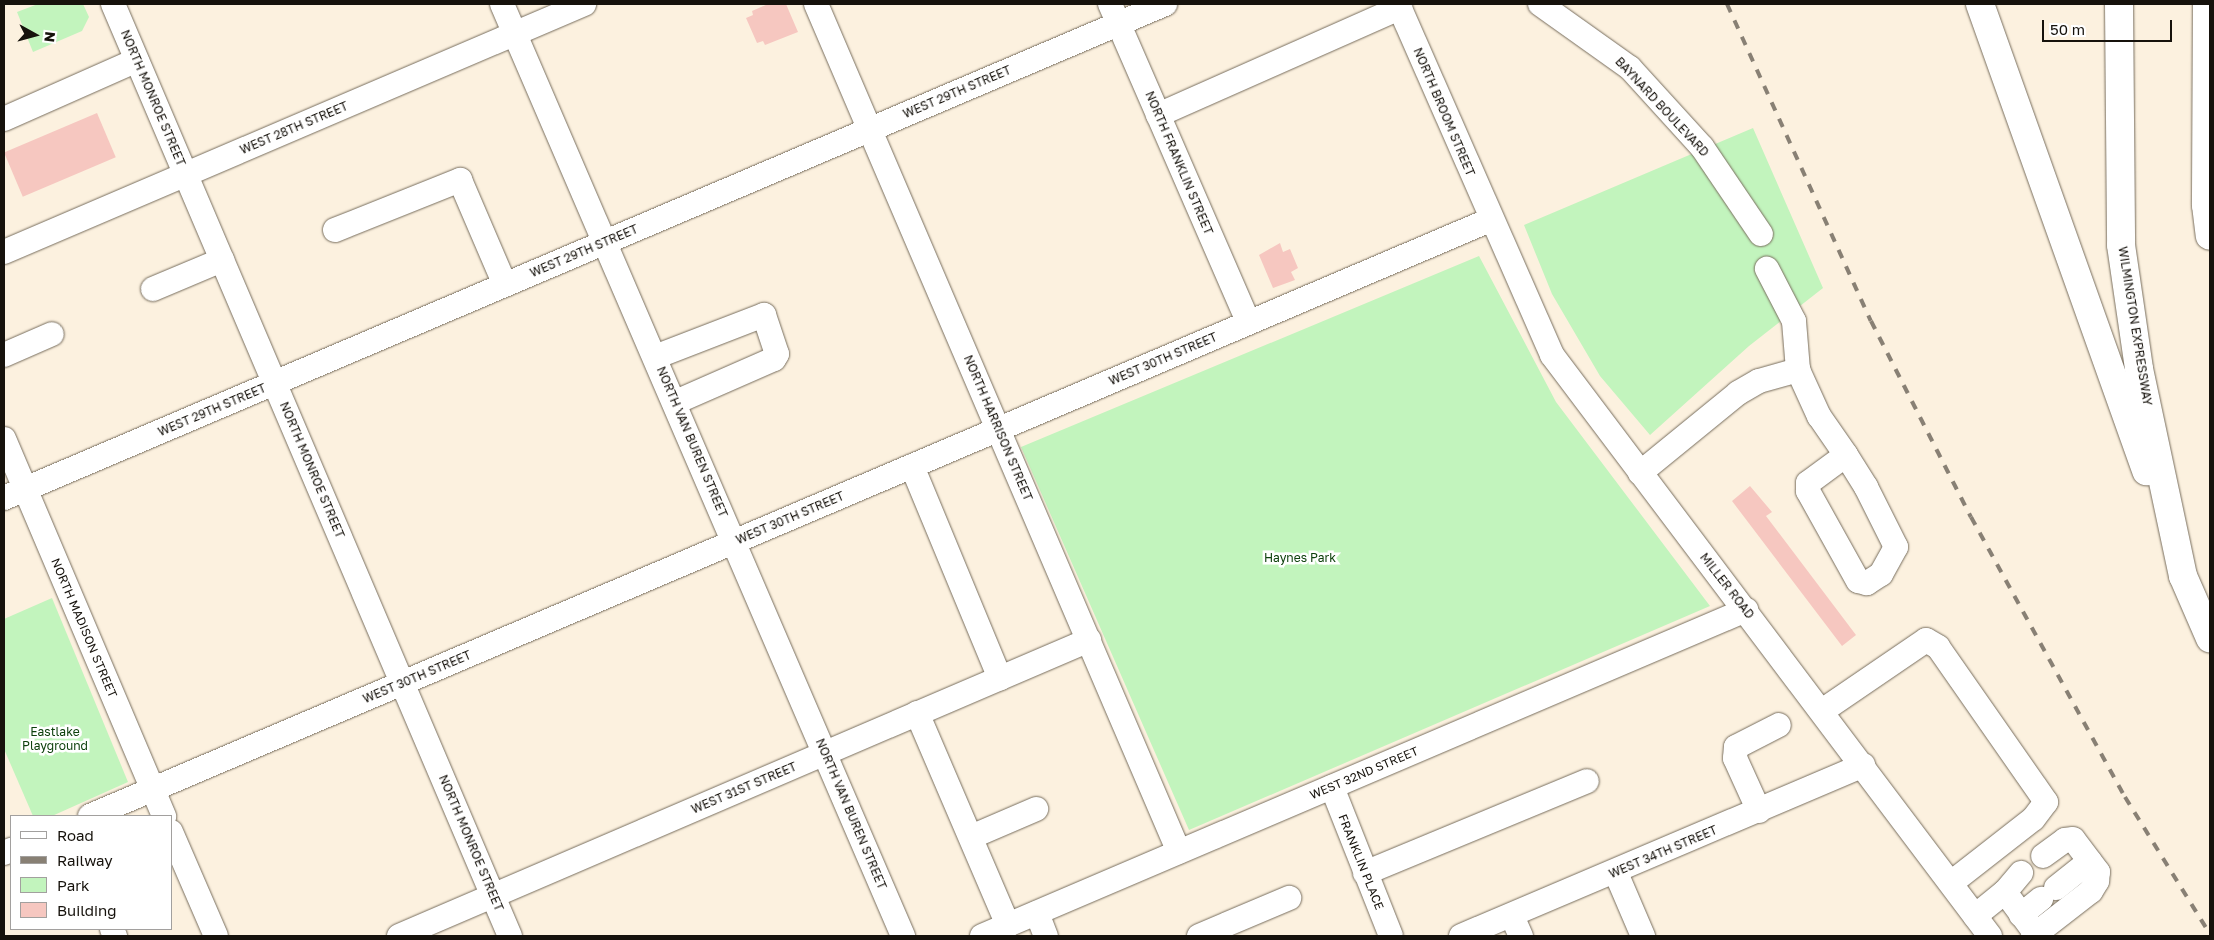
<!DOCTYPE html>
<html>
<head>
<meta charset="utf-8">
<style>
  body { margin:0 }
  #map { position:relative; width:2214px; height:940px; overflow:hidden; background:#fcf1df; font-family:"Golos Text",sans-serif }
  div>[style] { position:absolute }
  .green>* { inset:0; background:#c2f4bd }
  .building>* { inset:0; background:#f6c7c0; transform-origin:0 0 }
  .roads { filter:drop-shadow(0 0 1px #776d5d) drop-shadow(0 0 1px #776d5d) }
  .minor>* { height:24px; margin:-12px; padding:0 12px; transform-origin:12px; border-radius:12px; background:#fff }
  .highway>* { height:28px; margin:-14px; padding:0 14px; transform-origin:14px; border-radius:14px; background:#fff }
  .rail>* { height:4px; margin-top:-2px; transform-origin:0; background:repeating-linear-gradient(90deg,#888074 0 9px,transparent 0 18px) }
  span { translate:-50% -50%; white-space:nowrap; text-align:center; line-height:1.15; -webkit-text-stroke:5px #fff; paint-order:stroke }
  .street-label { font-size:12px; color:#16120c }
  .park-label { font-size:12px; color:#0d400c }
  .frame { position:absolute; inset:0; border:5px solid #16120c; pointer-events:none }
  .legend { position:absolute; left:10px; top:815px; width:162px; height:115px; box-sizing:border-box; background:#fff; border:1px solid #a2a09e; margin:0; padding:6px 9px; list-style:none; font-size:15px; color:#16120c }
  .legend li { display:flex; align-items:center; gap:10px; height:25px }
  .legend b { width:25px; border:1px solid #a2a09e }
  .north { position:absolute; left:10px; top:10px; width:50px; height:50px; -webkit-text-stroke:4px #fff; paint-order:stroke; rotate:97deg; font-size:14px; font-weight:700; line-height:20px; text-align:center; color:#16120c }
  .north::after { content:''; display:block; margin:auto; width:18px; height:22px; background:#16120c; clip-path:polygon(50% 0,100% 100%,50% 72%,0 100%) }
  .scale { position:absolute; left:2042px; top:20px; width:130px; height:22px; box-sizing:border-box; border:2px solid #16120c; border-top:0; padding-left:6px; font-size:15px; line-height:18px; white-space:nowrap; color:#16120c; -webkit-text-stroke:4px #fff; paint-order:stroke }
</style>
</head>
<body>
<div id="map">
  <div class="green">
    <i style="clip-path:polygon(38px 4px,83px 4px,89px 17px,82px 31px,33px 52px,17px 12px)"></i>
    <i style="clip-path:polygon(1753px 128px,1823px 288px,1749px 346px,1650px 435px,1600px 376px,1552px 294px,1524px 225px)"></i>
    <i style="clip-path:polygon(1479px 256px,1556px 402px,1710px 606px,1189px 830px,1021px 447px)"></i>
    <i style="clip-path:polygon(52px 598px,128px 782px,52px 816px,33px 816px,4px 749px,4px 619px)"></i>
  </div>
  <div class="building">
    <i style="clip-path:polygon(768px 4px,786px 4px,798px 32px,765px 45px,763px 41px,757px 43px,746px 18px,753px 15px,752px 11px)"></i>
    <i style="left:97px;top:113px;width:48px;height:101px;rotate:67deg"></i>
    <i style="clip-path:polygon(1280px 243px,1283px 252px,1290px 249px,1298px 268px,1291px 272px,1295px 280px,1273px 288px,1259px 255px)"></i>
    <i style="clip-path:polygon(1750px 486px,1772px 512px,1766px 516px,1856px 635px,1842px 646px,1732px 501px)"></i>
  </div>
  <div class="roads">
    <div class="minor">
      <i style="left:113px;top:4px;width:1013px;rotate:66.93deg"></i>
      <i style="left:502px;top:4px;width:1015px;rotate:66.72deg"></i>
      <i style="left:816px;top:4px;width:922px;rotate:66.83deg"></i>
      <i style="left:1110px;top:4px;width:347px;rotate:66.5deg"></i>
      <i style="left:1398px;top:4px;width:383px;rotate:66.3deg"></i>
      <i style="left:1552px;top:355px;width:728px;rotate:52.99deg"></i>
      <i style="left:1540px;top:4px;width:110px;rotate:35.4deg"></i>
      <i style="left:1630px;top:68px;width:107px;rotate:47.7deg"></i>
      <i style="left:1702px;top:147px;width:105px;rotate:55.9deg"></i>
      <i style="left:1158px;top:115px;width:265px;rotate:-23.9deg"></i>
      <i style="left:4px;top:119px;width:145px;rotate:-23.9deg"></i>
      <i style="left:335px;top:230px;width:135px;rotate:-21.8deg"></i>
      <i style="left:460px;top:180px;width:114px;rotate:66.8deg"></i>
      <i style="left:4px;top:252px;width:631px;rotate:-23.15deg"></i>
      <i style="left:153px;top:289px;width:75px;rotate:-22.8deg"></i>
      <i style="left:4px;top:355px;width:52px;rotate:-23.6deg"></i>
      <i style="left:655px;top:357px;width:117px;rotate:-21.1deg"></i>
      <i style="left:764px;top:315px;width:41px;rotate:71.6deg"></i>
      <i style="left:777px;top:354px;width:6px;rotate:121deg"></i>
      <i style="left:774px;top:359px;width:109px;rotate:156.3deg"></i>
      <i style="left:1798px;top:370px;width:51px;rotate:65.5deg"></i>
      <i style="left:1819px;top:416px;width:47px;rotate:55.3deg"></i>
      <i style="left:1846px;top:455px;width:38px;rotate:58deg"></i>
      <i style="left:1866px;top:487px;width:67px;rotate:63.4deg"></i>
      <i style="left:1896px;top:547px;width:31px;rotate:119deg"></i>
      <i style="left:1881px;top:574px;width:17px;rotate:147deg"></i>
      <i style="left:1867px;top:583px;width:9px;rotate:-167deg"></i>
      <i style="left:1858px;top:581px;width:103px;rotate:-119.1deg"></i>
      <i style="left:1808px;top:491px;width:8px;rotate:-90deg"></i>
      <i style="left:1808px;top:483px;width:47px;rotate:-36.4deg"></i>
      <i style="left:4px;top:439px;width:410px;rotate:67deg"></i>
      <i style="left:912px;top:466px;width:230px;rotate:67.5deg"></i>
      <i style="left:1640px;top:473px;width:127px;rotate:-39.2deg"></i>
      <i style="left:1738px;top:393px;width:24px;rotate:-30deg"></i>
      <i style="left:1759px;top:381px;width:41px;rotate:-15.8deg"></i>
      <i style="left:1798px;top:370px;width:49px;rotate:-94.7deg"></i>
      <i style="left:1794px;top:321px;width:59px;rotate:-117.4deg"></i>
      <i style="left:4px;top:498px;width:1262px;rotate:-23.05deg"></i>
      <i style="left:1822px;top:711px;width:126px;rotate:-34.3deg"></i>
      <i style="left:1926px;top:640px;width:14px;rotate:30deg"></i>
      <i style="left:1938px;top:647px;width:189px;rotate:55.1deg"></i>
      <i style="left:2046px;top:802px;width:21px;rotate:127deg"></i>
      <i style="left:2033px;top:819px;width:104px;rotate:142deg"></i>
      <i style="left:917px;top:713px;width:231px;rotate:66.8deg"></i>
      <i style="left:1332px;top:787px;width:160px;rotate:68.4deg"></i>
      <i style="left:1759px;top:811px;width:58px;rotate:-114.4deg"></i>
      <i style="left:1735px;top:758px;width:11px;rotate:-85deg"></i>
      <i style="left:1736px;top:747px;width:48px;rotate:-27.1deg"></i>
      <i style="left:90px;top:816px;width:1522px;rotate:-23.06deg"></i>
      <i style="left:171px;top:832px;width:113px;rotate:66.6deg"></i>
      <i style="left:971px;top:837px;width:71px;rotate:-23.3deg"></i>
      <i style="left:4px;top:853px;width:8px;rotate:-23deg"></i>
      <i style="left:1365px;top:873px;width:240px;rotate:-22.5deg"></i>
      <i style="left:1616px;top:873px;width:69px;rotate:66.8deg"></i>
      <i style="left:2056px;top:888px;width:43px;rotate:-38.5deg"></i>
      <i style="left:2005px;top:892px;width:52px;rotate:53.6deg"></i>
      <i style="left:1037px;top:913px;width:25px;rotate:69deg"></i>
      <i style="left:2021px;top:915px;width:26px;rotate:-39deg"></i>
      <i style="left:1512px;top:916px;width:22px;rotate:66deg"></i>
      <i style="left:1975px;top:916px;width:38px;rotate:-39deg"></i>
      <i style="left:2005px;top:892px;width:25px;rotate:-50deg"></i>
      <i style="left:112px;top:929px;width:8px;rotate:67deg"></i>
      <i style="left:399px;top:936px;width:751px;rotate:-23.22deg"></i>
      <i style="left:982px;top:936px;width:831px;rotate:-23.11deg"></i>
      <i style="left:1199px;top:936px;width:98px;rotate:-22.9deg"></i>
      <i style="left:1461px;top:936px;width:437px;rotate:-23deg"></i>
      <i style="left:2033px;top:936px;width:73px;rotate:-37.8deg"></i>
      <i style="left:2091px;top:891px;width:12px;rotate:-59deg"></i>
      <i style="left:2097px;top:881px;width:9px;rotate:-84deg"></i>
      <i style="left:2098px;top:872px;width:41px;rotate:-127.1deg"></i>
      <i style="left:2073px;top:839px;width:8px;rotate:173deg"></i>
      <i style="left:2065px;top:840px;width:27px;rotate:144deg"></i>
    </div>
    <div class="highway">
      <i style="left:1980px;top:4px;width:496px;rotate:70.4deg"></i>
      <i style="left:2119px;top:4px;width:241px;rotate:89.5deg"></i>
      <i style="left:2121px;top:245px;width:125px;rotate:81.7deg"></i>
      <i style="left:2139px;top:369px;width:212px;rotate:78deg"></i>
      <i style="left:2183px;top:576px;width:68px;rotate:66.5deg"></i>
      <i style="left:2207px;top:4px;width:201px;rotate:90.3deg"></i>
      <i style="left:2206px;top:205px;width:31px;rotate:83deg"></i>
    </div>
  </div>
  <div class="rail">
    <i style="left:1727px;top:4px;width:348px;rotate:65.6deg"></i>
    <i style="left:1871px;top:321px;width:220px;rotate:63deg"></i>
    <i style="left:1971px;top:517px;width:320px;rotate:61.2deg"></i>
    <i style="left:2125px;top:797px;width:161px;rotate:58.2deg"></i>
  </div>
  <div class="street-label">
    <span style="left:957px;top:92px;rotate:-23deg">WEST 29TH STREET</span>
    <span style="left:153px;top:98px;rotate:67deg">NORTH MONROE STREET</span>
    <span style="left:1662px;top:107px;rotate:47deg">BAYNARD BOULEVARD</span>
    <span style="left:1444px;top:112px;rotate:67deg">NORTH BROOM STREET</span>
    <span style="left:294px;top:128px;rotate:-23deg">WEST 28TH STREET</span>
    <span style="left:1179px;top:163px;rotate:67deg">NORTH FRANKLIN STREET</span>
    <span style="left:584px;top:251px;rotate:-23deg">WEST 29TH STREET</span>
    <span style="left:2135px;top:326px;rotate:81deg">WILMINGTON EXPRESSWAY</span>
    <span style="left:1163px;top:359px;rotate:-23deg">WEST 30TH STREET</span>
    <span style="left:212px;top:410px;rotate:-23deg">WEST 29TH STREET</span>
    <span style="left:998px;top:428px;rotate:67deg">NORTH HARRISON STREET</span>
    <span style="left:692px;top:442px;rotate:67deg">NORTH VAN BUREN STREET</span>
    <span style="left:312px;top:470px;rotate:67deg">NORTH MONROE STREET</span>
    <span style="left:790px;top:518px;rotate:-23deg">WEST 30TH STREET</span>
    <span style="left:1727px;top:586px;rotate:52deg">MILLER ROAD</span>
    <span style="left:84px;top:628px;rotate:67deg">NORTH MADISON STREET</span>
    <span style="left:417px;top:677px;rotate:-23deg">WEST 30TH STREET</span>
    <span style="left:1364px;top:773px;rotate:-23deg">WEST 32ND STREET</span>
    <span style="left:744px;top:788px;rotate:-23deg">WEST 31ST STREET</span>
    <span style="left:851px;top:814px;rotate:67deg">NORTH VAN BUREN STREET</span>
    <span style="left:471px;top:843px;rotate:67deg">NORTH MONROE STREET</span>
    <span style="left:1663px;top:852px;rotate:-23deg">WEST 34TH STREET</span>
    <span style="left:1361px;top:862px;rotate:68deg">FRANKLIN PLACE</span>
  </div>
  <div class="park-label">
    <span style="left:1300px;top:558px">Haynes Park</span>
    <span style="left:55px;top:739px">Eastlake<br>Playground</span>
  </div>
  <div class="frame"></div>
  <ul class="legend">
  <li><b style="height:6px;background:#fff"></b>Road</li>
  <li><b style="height:6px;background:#888074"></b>Railway</li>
  <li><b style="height:14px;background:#c2f4bd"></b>Park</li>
  <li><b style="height:14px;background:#f6c7c0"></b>Building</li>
  </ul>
  <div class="north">N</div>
  <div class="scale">50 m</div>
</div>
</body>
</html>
